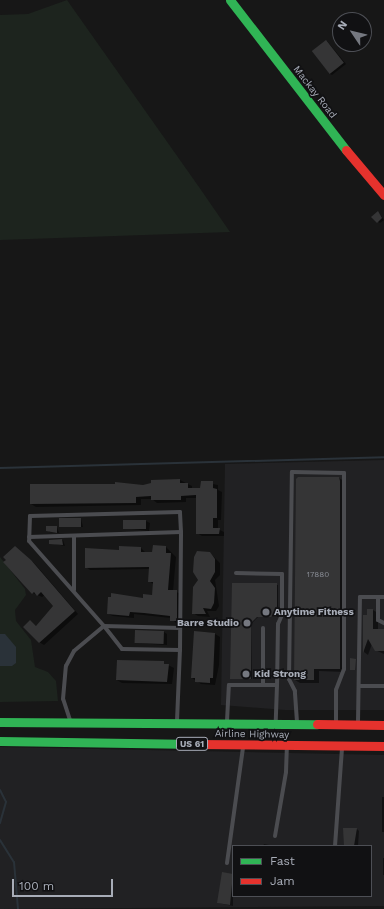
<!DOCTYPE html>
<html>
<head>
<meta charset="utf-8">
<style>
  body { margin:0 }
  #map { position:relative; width:384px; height:909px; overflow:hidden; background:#171717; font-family:"Work Sans",sans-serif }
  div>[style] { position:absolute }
  .built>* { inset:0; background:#212123 }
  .green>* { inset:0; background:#1d241e }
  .water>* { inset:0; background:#2a3239 }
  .shadow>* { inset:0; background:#0007; transform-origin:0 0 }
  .stream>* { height:2px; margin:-1px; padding:0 1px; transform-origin:1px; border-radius:1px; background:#2a3239 }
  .building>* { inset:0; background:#353536; transform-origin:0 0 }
  .lane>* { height:4px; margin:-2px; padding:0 2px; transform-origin:2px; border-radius:2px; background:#4b4c50 }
  .fast>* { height:9px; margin:-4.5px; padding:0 4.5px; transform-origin:4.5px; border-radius:4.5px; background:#30b455 }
  .jam>* { height:9px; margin:-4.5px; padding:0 4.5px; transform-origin:4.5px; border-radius:4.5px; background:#e5322d }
  .dots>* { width:11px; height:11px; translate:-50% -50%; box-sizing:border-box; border:2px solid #111113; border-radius:50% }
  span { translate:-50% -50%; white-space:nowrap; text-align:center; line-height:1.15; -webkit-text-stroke:3.5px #111113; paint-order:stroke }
  .number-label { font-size:8px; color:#8b8f98 }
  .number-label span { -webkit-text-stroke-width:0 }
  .shield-label span { padding:1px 3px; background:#111113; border:1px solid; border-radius:3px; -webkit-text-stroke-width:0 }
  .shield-label { font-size:9px; color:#a8adb8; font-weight:700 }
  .street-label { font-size:10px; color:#a8adb8 }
  .poi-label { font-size:10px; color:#a8adb8; font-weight:700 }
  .left { translate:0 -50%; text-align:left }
  .right { translate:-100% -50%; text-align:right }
  .legend { position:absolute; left:232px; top:845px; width:140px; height:52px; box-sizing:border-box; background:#111113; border:1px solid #4d4f55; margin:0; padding:5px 7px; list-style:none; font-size:12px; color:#a8adb8 }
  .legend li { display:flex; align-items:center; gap:8px; height:20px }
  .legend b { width:20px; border:1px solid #4d4f55 }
  .north { position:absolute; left:332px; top:12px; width:40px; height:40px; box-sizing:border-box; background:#111113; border:1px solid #4d4f55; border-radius:50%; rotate:305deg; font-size:11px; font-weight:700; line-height:16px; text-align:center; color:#a8adb8 }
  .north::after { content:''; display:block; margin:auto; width:14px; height:18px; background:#757880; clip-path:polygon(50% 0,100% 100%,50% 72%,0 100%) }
  .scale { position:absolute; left:12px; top:879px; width:101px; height:18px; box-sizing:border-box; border:2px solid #a8adb8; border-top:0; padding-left:5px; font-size:12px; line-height:14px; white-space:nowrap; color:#a8adb8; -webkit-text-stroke:3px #111113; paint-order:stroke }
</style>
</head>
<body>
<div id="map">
  <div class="built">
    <i style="clip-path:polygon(384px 460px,384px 710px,285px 710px,221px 705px,225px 464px)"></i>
    <i style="clip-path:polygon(evenodd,0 747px,384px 755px,384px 906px,0 909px,0 747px,233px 846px,371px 846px,371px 896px,233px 896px,233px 846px)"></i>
  </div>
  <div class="green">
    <i style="clip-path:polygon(67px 0,199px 187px,230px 232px,0 240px,0 15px,28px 14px)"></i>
    <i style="clip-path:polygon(0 557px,25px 589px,26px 595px,15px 610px,16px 621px,31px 640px,35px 667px,48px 672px,56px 681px,58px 701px,0 702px)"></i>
  </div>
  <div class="water">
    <i style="clip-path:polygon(0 634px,5px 634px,16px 647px,16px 663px,12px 666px,0 666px)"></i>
  </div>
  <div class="shadow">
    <i style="clip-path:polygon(327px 41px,346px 64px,332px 75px,330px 74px)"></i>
    <i style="clip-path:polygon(378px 212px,384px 220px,380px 223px,373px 217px)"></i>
    <i style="clip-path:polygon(339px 478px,344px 481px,345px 672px,319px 671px,319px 683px,300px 683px,295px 680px)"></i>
    <i style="clip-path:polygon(180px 480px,192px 486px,192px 489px,201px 489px,202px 482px,218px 485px,218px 490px,222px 492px,221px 520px,218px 520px,218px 529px,224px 532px,224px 536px,202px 536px,197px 533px,197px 498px,186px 498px,186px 502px,157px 503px,152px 499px,141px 499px,141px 505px,36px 507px,31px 504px)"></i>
    <i style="clip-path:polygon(81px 519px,83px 527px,60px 527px)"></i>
    <i style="clip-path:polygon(146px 521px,150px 523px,149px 531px,124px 528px)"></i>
    <i style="clip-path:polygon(47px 527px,57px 527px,59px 533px,49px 532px)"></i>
    <i style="clip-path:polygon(63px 540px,65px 546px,50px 543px,50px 541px)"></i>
    <i style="clip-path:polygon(166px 547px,176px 557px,173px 591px,182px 594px,181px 623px,176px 623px,171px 618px,134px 614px,134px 618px,113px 616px,108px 614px,153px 596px,153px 584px,149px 581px,149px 569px,90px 570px,86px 567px,120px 551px,141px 548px,146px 553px,153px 553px)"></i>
    <i style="clip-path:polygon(19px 550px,35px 564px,78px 614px,44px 645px,39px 642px,30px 621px,37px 627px,55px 606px,45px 595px,42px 597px,33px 593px,5px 562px)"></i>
    <i style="clip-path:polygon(210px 553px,220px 563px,220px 575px,215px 580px,219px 606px,216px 611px,207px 611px,210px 617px,198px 616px,193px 613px,199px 580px)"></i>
    <i style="clip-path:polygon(233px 584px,278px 585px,278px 617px,258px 617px,251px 624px,252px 679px,232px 678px)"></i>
    <i style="clip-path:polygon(373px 610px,378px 613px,378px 630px,384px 630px,384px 654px,375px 650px,372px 644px,368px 655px,364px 652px,364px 616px,368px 616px)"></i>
    <i style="clip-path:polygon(164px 632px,167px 634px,167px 645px,135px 643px)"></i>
    <i style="clip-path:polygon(215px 634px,220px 637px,219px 665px,215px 685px,201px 684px,192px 678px)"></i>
    <i style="clip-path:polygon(168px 665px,174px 668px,172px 684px,122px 683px,117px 680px)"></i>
    <i style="left:382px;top:797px;width:2px;height:35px"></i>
    <i style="clip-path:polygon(357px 829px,359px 831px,358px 846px,344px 846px)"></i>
    <i style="clip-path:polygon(264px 844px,274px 846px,263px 846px)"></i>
    <i style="left:383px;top:858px;width:1px;height:17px"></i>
    <i style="clip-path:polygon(223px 873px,233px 875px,233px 906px,218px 903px)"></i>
  </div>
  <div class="stream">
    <i style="left:0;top:468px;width:384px;rotate:-1.6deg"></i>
    <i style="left:0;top:790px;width:13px;rotate:63deg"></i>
    <i style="left:6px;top:802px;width:22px;rotate:106deg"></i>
    <i style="left:0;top:840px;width:26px;rotate:58deg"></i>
    <i style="left:14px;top:862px;width:47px;rotate:85.1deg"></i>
  </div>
  <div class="building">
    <i style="left:326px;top:40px;width:29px;height:18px;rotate:52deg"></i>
    <i style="clip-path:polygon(378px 211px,382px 218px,377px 223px,371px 217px)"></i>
    <i style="clip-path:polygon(298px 477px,339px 477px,340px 481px,340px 669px,314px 669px,314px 680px,294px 680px,296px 479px)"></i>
    <i style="clip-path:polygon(180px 479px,180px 483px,188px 483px,188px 488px,200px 488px,201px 481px,213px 481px,213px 488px,217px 489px,217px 518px,213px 518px,213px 528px,220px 528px,219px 534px,196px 534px,196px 495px,181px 496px,181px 500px,151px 500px,151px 496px,136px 497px,136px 503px,30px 504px,30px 484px,115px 484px,115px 482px,143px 485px,151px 483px,151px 480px)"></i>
    <i style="left:81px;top:518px;width:9px;height:22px;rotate:90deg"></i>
    <i style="left:123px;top:520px;width:23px;height:9px"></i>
    <i style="clip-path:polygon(46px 526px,57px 526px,57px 533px,46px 531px)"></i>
    <i style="clip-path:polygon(62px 539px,63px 545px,49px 544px,49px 540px)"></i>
    <i style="clip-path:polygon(153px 545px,166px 546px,166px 553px,171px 553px,168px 590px,177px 590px,177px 621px,170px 621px,170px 616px,144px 613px,130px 612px,129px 616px,107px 614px,108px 597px,111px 597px,111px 593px,143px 598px,143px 594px,152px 595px,153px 582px,148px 582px,149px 567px,85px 568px,85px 548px,119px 550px,119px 546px,141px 547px,141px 552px,152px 552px)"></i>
    <i style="clip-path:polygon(15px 546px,31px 560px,75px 611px,39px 643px,23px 627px,30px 620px,36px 626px,53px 606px,41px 592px,37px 596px,34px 592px,32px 594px,3px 562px,6px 560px,3px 557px)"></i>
    <i style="clip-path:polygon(197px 551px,210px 552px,215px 559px,215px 572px,210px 581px,215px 588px,214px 603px,211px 609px,203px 608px,206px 614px,192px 614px,193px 587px,198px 580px,193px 572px,194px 557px)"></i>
    <i style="clip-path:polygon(232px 583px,277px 583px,277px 617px,257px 617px,251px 623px,251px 679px,230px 679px)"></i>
    <i style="clip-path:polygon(367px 609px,373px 609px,373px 629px,384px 629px,384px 651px,375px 651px,368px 639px,363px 653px,363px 615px,367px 615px)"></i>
    <i style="left:135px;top:630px;width:29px;height:13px;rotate:2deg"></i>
    <i style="clip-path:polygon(194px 631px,215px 633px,213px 678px,210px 678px,210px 683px,195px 682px,195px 678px,191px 678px)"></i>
    <i style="clip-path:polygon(350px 658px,356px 659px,355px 670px,350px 670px)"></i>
    <i style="clip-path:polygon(117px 660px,164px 661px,164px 664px,169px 664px,167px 682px,116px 680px)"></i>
    <i style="clip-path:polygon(343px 828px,357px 828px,354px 846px,344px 846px)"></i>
    <i style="clip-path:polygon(222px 872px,233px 874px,230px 905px,217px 903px)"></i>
  </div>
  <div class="lane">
    <i style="left:29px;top:537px;width:152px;rotate:-1.9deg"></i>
    <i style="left:236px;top:573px;width:46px;rotate:1.2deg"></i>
    <i style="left:282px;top:574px;width:41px;rotate:90deg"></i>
    <i style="left:282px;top:615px;width:10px;rotate:114deg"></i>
    <i style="left:278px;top:624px;width:61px;rotate:90.9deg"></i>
    <i style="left:74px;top:590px;width:54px;rotate:-90deg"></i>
    <i style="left:378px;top:597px;width:23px;rotate:90deg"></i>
    <i style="left:378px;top:620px;width:7px;rotate:27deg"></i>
    <i style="left:263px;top:628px;width:57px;rotate:90deg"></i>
    <i style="left:360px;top:686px;width:24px"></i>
    <i style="left:70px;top:720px;width:22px;rotate:-108deg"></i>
    <i style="left:63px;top:699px;width:33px;rotate:-85deg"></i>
    <i style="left:66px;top:666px;width:17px;rotate:-62deg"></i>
    <i style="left:74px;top:651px;width:39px;rotate:-40deg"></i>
    <i style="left:104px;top:626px;width:29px;rotate:52deg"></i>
    <i style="left:122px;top:649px;width:58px;rotate:1deg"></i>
    <i style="left:180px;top:650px;width:118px;rotate:-89.5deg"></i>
    <i style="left:181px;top:532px;width:20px;rotate:-93deg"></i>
    <i style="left:180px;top:512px;width:150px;rotate:178.5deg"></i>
    <i style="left:30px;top:516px;width:25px;rotate:92deg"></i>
    <i style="left:29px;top:541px;width:113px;rotate:48.6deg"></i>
    <i style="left:104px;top:626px;width:76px;rotate:1.5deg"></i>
    <i style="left:177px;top:721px;width:71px;rotate:-87.6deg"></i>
    <i style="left:227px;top:721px;width:36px;rotate:-87deg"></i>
    <i style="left:229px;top:685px;width:48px"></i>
    <i style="left:277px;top:685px;width:36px;rotate:92deg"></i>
    <i style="left:297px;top:722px;width:31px;rotate:-94deg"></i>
    <i style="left:295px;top:691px;width:13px;rotate:-117deg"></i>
    <i style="left:289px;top:679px;width:207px;rotate:-89.2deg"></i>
    <i style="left:292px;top:472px;width:52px;rotate:1.1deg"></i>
    <i style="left:344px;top:473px;width:196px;rotate:90deg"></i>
    <i style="left:344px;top:669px;width:22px;rotate:111deg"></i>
    <i style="left:336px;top:690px;width:33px;rotate:90deg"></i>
    <i style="left:358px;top:722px;width:125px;rotate:-89.1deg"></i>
    <i style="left:360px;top:597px;width:24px"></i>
    <i style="left:275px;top:836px;width:65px;rotate:-80.2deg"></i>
    <i style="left:286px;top:772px;width:24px;rotate:-88deg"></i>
    <i style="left:335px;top:846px;width:97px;rotate:-85.9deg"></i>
    <i style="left:227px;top:863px;width:117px;rotate:-82.1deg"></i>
  </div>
  <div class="fast">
    <i style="left:230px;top:0;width:190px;rotate:52.3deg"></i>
    <i style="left:0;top:722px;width:317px;rotate:0.4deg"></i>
    <i style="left:0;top:741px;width:196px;rotate:0.9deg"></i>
  </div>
  <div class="jam">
    <i style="left:346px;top:150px;width:59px;rotate:49.8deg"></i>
    <i style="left:317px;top:724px;width:67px;rotate:0.9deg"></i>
    <i style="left:196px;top:744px;width:188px;rotate:0.6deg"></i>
  </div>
  <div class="dots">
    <i style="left:266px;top:612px;background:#757880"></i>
    <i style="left:247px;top:623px;background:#757880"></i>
    <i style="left:246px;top:674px;background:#757880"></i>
  </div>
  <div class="number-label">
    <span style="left:318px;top:575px">17880</span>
  </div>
  <div class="shield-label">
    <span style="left:192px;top:744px">US 61</span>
  </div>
  <div class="street-label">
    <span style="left:315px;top:92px;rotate:52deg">Mackay Road</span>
    <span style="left:252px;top:734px;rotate:1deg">Airline Highway</span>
  </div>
  <div class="poi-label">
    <span class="left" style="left:274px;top:612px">Anytime Fitness</span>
    <span class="right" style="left:239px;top:623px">Barre Studio</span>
    <span class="left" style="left:254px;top:674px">Kid Strong</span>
  </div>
  <ul class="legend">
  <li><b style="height:5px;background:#30b455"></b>Fast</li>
  <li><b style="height:5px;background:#e5322d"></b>Jam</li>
  </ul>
  <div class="north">N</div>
  <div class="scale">100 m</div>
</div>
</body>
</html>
